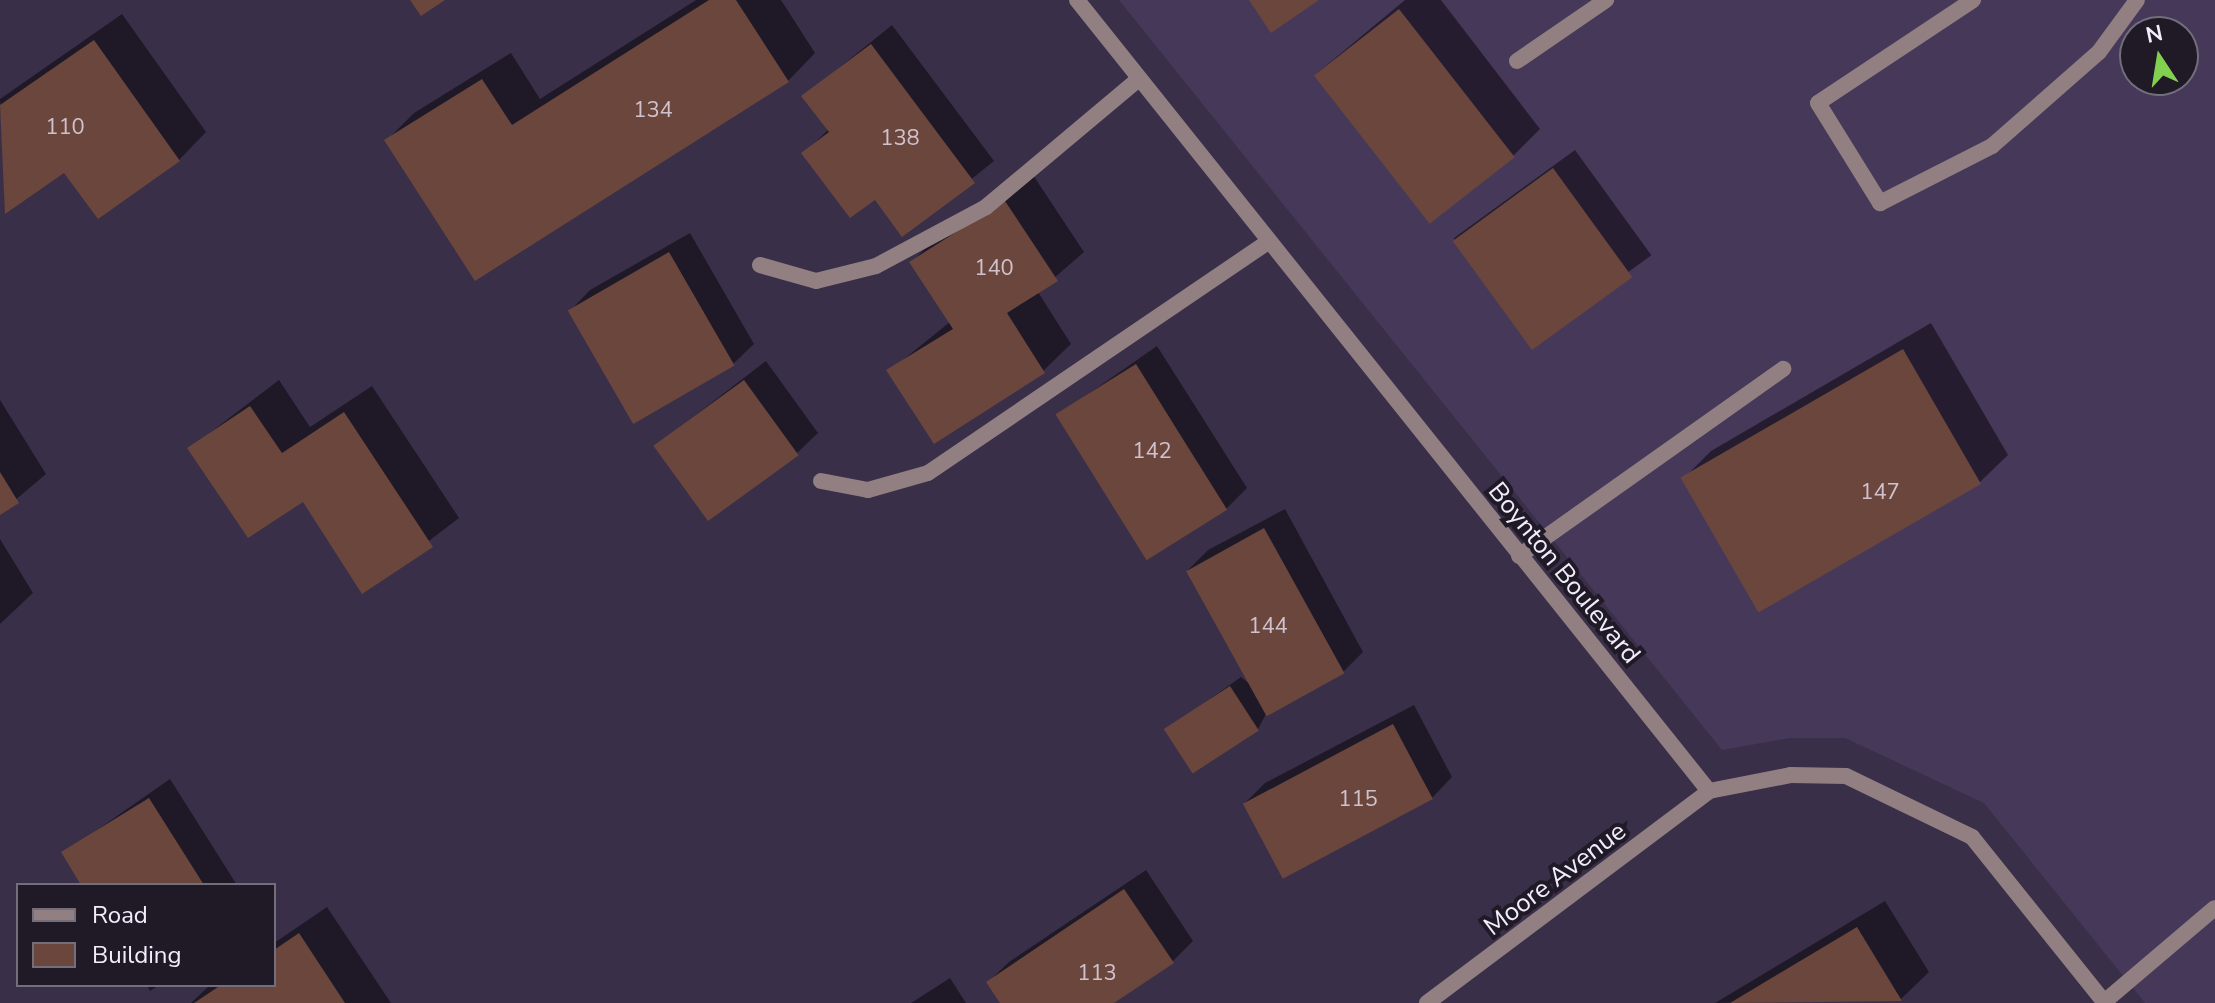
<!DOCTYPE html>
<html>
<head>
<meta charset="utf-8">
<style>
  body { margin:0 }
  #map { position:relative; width:2215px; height:1003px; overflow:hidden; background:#3a2f49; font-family:"Nunito Sans",sans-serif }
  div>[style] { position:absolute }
  .built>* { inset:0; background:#463859 }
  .shadow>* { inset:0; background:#0007; transform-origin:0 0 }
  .building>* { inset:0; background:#6b463d; transform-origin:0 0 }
  .service>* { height:16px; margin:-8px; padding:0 8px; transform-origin:8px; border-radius:8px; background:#927f82 }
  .minor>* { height:16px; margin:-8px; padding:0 8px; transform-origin:8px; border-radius:8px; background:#927f82 }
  span { translate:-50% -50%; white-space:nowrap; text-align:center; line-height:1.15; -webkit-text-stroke:8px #1f1a26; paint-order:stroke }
  .number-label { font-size:22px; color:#d0c2cd }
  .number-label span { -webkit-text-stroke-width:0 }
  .street-label { font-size:26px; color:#f2ecfd }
  .legend { position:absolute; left:16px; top:883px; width:260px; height:104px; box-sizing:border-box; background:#1f1a26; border:2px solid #736e7c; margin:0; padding:10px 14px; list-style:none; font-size:24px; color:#f2ecfd }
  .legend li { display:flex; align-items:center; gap:16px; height:40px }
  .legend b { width:40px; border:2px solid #736e7c }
  .north { position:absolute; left:2119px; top:16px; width:80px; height:80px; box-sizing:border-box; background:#1f1a26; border:2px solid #736e7c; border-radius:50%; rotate:348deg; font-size:22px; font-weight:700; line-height:32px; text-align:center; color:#f2ecfd }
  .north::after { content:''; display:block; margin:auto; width:28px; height:36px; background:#82d04f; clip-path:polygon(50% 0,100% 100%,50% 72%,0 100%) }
</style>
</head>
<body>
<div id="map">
  <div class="built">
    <i style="clip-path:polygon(evenodd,1119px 0,2215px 0,2215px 1003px,2145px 1003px,1984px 803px,1845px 738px,1790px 738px,1722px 750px,1119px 0,2135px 32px,2183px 32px,2183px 80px,2135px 80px,2135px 32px)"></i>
  </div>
  <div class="shadow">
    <i style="clip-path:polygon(696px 0,781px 0,815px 53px,788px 81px,475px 278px,387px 140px,414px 113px,511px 53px,540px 99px)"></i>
    <i style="clip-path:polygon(1405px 0,1441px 0,1540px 129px,1512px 157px,1316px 74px)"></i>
    <i style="clip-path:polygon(122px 14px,206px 132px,179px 160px,65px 170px,6px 211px,0 99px)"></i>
    <i style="clip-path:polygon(892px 25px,994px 161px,903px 234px,876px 197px,804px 153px,829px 129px,804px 96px)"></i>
    <i style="left:1575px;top:150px;width:130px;height:150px;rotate:54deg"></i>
    <i style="clip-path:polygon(1033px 175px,1084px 252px,1038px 292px,1071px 344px,1043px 371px,889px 371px,950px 322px,912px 262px,939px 234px)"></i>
    <i style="clip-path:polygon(690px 233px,754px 344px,733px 364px,570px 311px,590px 290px)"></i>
    <i style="clip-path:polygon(1931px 323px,2008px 455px,1980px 482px,1683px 479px,1711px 451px)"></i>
    <i style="clip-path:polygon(1157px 346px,1247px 488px,1226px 509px,1058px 415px)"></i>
    <i style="clip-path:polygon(766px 361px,818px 433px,797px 453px,655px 446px)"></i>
    <i style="clip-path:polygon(279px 380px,310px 427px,372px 386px,459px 518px,363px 591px,303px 499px,190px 448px)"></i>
    <i style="clip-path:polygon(0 400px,46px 474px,0 513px)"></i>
    <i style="clip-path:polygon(1285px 509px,1363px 652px,1343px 672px,1266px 714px,1258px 729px,1166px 730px,1241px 677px,1251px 685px,1188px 570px,1208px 550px)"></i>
    <i style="clip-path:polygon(0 539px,33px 593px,0 624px)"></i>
    <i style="clip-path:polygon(1414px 705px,1452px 777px,1432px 798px,1245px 803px,1265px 783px)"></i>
    <i style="clip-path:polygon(170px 779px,237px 885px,84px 885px,64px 853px)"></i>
    <i style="clip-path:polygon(1146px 870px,1193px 941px,1173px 961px,1110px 1003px,1002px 1003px,988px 982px,1009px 962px)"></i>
    <i style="clip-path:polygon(1885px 901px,1929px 972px,1901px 999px,1715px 1003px)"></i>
    <i style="clip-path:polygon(327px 907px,391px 1003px,191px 1003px,210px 985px,274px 985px,274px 943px)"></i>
    <i style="clip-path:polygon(950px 978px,966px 1003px,911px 1003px)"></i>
    <i style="clip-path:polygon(147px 985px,159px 985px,150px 991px)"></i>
  </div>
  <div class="building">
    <i style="clip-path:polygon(410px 0,445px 0,421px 16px)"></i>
    <i style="clip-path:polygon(709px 0,736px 0,789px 82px,475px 281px,384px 140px,482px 79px,512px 125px)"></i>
    <i style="clip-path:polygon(1249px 0,1319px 0,1271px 33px)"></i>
    <i style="left:1399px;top:9px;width:188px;height:108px;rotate:52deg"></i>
    <i style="clip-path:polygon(94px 40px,180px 161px,98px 219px,64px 173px,5px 214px,0 105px)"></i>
    <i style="clip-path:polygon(871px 44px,975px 183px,902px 237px,875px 200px,850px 218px,801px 153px,829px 132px,801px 96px)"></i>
    <i style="left:1553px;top:168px;width:135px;height:124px;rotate:54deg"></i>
    <i style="clip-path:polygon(1005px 201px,1058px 281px,1007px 313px,1045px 373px,934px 444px,886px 370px,953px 329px,909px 262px)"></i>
    <i style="left:669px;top:252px;width:131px;height:117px;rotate:60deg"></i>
    <i style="left:1903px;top:349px;width:156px;height:257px;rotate:60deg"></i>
    <i style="left:1136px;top:364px;width:172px;height:95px;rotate:58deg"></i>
    <i style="left:744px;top:380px;width:93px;height:112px;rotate:54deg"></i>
    <i style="clip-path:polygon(250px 406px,282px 453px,344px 412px,433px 547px,362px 594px,303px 502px,248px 538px,187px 448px)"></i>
    <i style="clip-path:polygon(0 472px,19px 503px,0 515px)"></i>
    <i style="left:1264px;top:528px;width:166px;height:89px;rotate:61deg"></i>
    <i style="left:1230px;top:686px;width:53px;height:79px;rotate:57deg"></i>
    <i style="left:1393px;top:724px;width:85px;height:170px;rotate:62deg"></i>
    <i style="clip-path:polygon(149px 798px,204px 885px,81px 885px,61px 852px)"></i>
    <i style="clip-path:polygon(1124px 889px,1174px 963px,1114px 1003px,1000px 1003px,986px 982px)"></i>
    <i style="clip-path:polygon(1857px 927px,1902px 1001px,1730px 1003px)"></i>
    <i style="clip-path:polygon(299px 933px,345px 1003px,194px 1003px,221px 985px,274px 985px,274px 950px)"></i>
  </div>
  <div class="service">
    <i style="left:1973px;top:0;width:186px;rotate:146.4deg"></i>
    <i style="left:1818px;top:103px;width:118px;rotate:58.2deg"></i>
    <i style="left:1880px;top:203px;width:126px;rotate:-27deg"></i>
    <i style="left:1992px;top:146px;width:142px;rotate:-41.3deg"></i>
    <i style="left:2099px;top:52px;width:64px;rotate:-53.8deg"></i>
    <i style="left:1517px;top:61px;width:108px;rotate:-34.4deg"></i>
    <i style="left:760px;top:265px;width:58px;rotate:15.9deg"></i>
    <i style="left:816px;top:281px;width:62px;rotate:-14deg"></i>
    <i style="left:876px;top:266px;width:125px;rotate:-28.2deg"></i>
    <i style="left:986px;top:207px;width:196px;rotate:-40deg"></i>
    <i style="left:821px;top:481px;width:48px;rotate:10.8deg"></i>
    <i style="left:868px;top:490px;width:62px;rotate:-15.8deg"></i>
    <i style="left:928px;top:473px;width:409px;rotate:-34.2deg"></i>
    <i style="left:1519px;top:556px;width:324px;rotate:-35.3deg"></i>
    <i style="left:2104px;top:1002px;width:145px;rotate:-40.3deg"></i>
  </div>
  <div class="minor">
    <i style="left:1077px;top:0;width:1012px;rotate:51.38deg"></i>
    <i style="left:1427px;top:1003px;width:353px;rotate:-36.9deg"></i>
    <i style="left:1709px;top:791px;width:84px;rotate:-11deg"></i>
    <i style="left:1791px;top:775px;width:55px;rotate:1deg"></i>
    <i style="left:1846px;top:776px;width:140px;rotate:25.8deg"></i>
    <i style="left:1972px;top:837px;width:213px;rotate:51.3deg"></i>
  </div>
  <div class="number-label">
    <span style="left:653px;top:111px">134</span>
    <span style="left:65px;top:128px">110</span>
    <span style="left:900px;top:139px">138</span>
    <span style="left:994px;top:269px">140</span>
    <span style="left:1152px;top:452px">142</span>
    <span style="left:1880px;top:493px">147</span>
    <span style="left:1268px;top:627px">144</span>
    <span style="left:1358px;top:800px">115</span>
    <span style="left:1097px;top:974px">113</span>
  </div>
  <div class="street-label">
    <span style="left:1564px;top:573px;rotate:51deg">Boynton Boulevard</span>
    <span style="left:1555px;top:879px;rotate:-37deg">Moore Avenue</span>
  </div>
  <ul class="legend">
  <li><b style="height:10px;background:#927f82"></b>Road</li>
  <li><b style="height:22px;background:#6b463d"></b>Building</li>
  </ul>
  <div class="north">N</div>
</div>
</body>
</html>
